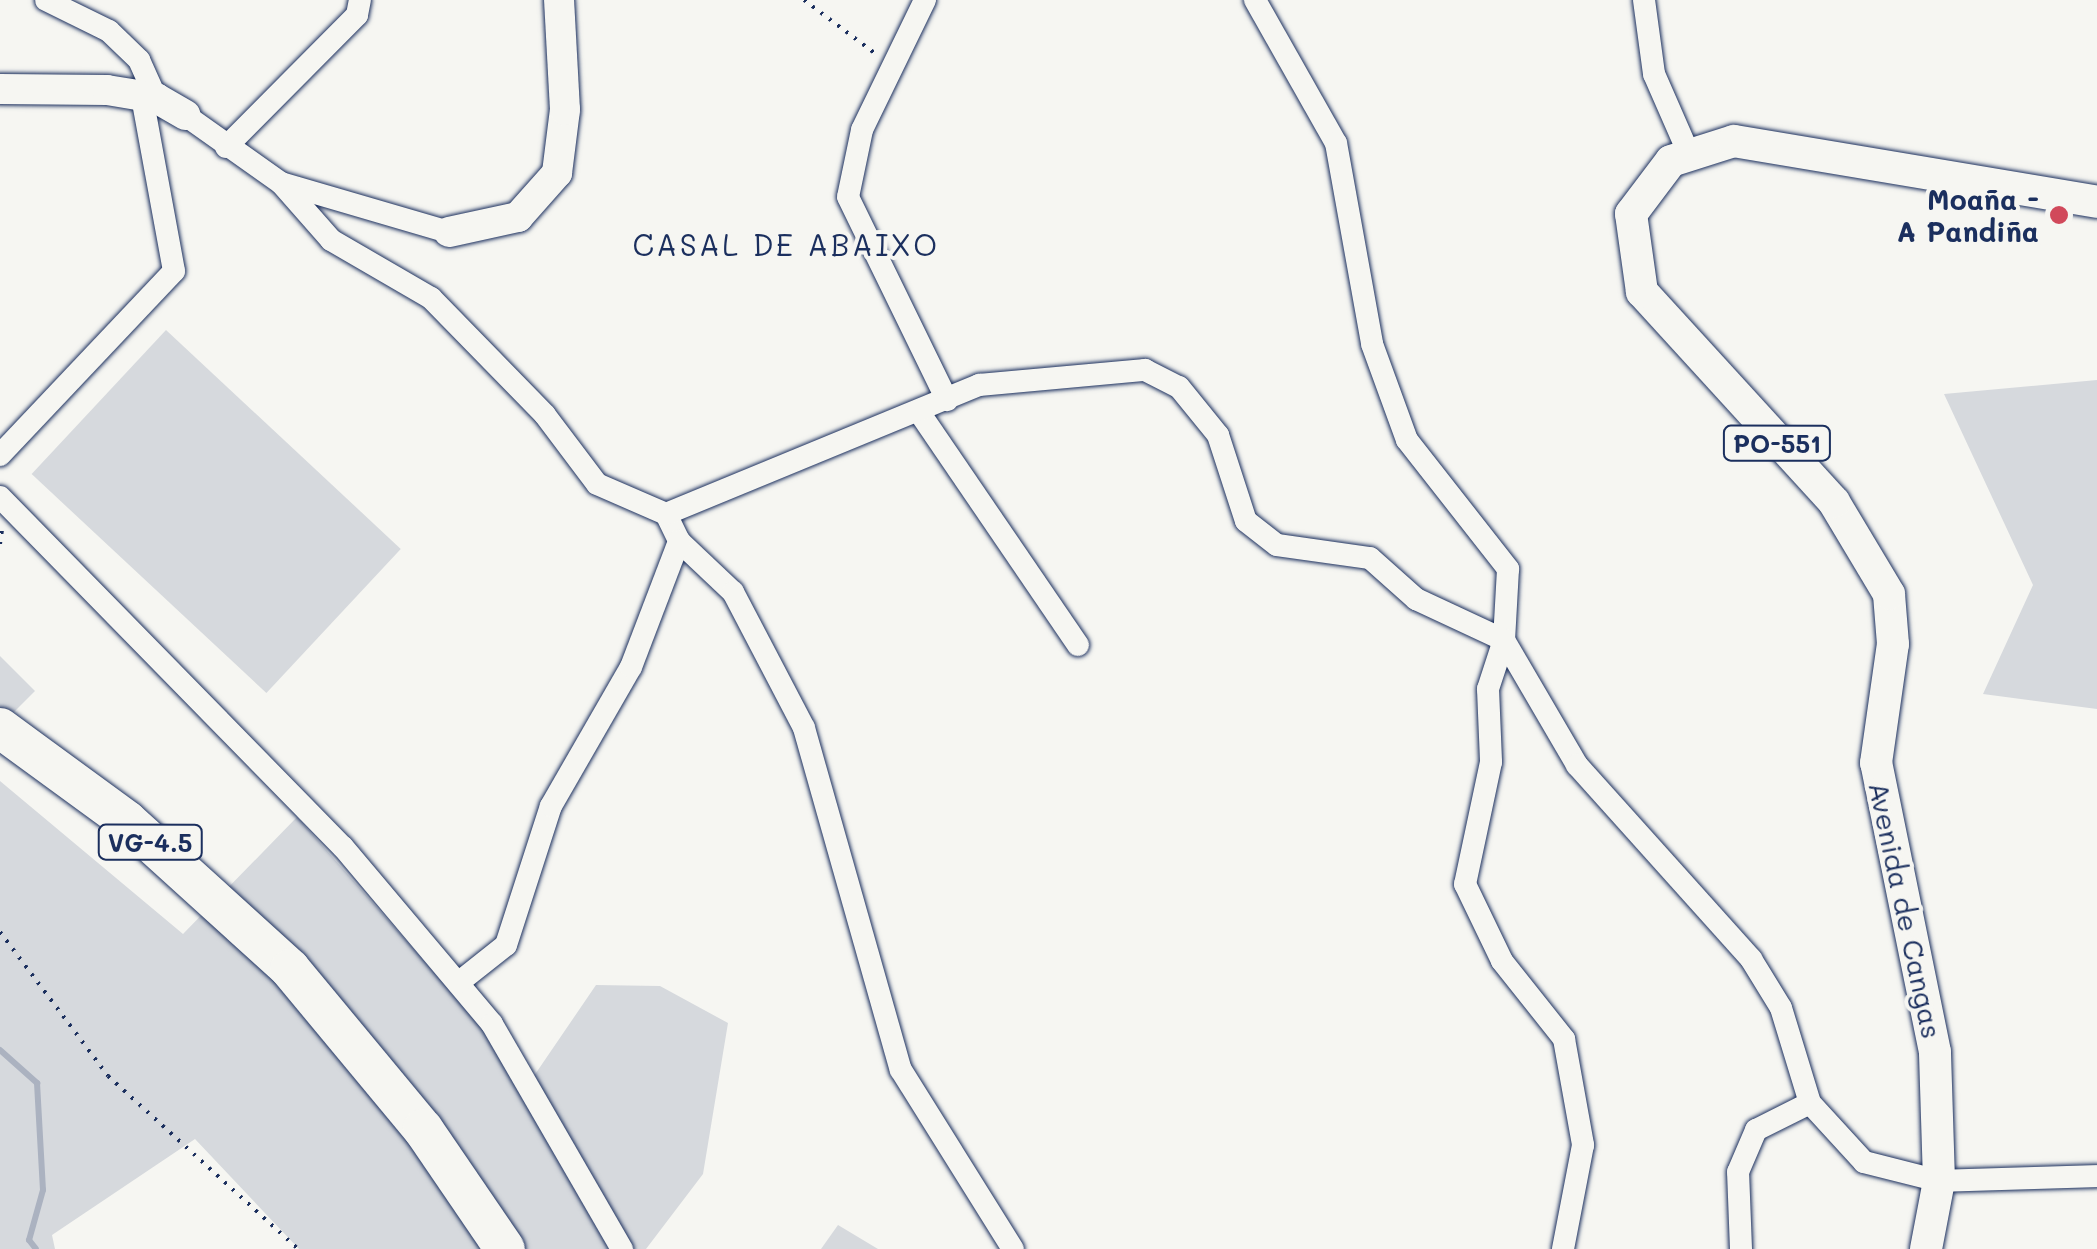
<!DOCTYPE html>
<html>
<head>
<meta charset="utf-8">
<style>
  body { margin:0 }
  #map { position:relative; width:2097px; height:1249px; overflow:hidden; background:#f6f6f2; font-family:Mali,sans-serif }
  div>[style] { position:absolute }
  .green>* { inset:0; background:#d6d9dd; transform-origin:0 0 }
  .stream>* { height:6px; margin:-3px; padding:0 3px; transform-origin:3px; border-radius:3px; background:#abb2c0 }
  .path>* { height:4px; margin-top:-2px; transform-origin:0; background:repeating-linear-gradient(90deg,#1b2f5e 0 2.5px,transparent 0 10.5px) }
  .roads { filter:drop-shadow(0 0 2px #1b2f5e) drop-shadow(0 0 2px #1b2f5e) }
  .street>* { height:22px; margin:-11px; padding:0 11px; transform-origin:11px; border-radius:11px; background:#f6f6f2 }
  .secondary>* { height:30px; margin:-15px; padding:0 15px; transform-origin:15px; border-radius:15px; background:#f6f6f2 }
  .primary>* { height:32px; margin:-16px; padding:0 16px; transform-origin:16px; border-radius:16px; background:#f6f6f2 }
  .highway>* { height:40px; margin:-20px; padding:0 20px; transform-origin:20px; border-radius:20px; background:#f6f6f2 }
  .dots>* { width:28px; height:28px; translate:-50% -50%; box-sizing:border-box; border:5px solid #f6f6f2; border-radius:50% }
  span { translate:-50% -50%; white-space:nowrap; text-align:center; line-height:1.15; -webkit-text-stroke:8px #f6f6f2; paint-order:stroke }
  .shield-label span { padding:2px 8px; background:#f6f6f2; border:2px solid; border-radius:8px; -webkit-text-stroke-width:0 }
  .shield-label { font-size:25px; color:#1b2f5e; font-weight:700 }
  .poi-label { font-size:28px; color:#1b2f5e; font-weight:700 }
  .right { translate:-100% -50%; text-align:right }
  .street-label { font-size:28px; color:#1b2f5e }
  .neighbourhood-label { font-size:30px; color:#1b2f5e; letter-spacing:2.5px }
</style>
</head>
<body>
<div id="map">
  <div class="green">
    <i style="left:166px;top:330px;width:321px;height:197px;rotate:43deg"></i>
    <i style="clip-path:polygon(2097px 380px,2097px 709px,1983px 694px,2033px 585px,1944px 394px)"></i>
    <i style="clip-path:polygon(0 656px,35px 691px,0 726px)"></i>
    <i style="clip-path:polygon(0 781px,183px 934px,297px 817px,485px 1030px,523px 1092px,596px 985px,660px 986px,728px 1023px,703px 1174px,646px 1249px,299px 1249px,195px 1139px,52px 1235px,55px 1249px,0 1249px)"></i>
    <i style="clip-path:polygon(838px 1225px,878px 1249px,821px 1249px)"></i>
  </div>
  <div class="stream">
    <i style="left:0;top:1050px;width:50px;rotate:41.7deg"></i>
    <i style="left:37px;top:1083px;width:107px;rotate:86.8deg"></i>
    <i style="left:43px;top:1190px;width:52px;rotate:105.6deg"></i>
    <i style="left:29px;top:1240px;width:11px;rotate:52deg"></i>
  </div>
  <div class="path">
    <i style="left:804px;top:0;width:90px;rotate:36.9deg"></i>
    <i style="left:0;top:544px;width:15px;rotate:-82deg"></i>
    <i style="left:0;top:932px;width:180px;rotate:53.1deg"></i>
    <i style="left:108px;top:1076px;width:257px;rotate:42.3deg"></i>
  </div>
  <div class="roads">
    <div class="street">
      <i style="left:46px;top:0;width:70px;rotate:26.2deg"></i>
      <i style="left:109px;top:31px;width:42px;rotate:44deg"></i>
      <i style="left:139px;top:60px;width:42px;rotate:65.9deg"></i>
      <i style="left:925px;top:0;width:144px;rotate:115.9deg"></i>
      <i style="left:862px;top:130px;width:68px;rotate:101.8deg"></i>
      <i style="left:848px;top:197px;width:226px;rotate:64deg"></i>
      <i style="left:1255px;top:0;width:164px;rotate:60.5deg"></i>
      <i style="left:1336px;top:143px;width:204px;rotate:79.8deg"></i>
      <i style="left:1372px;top:344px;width:102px;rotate:70deg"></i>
      <i style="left:1407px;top:440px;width:164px;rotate:51.9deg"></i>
      <i style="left:1508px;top:569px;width:71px;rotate:93.2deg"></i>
      <i style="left:1504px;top:640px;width:145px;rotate:59.7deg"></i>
      <i style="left:1577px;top:765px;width:261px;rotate:48.1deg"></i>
      <i style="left:1751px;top:959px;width:57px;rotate:58.5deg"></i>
      <i style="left:1781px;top:1008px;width:99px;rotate:73deg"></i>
      <i style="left:1810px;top:1103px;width:80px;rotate:47.5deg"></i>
      <i style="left:1864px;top:1162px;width:77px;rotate:14.2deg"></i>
      <i style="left:1939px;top:1181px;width:158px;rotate:-1.8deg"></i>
      <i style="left:1644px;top:0;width:75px;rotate:82.3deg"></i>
      <i style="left:1654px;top:74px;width:85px;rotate:66.4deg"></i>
      <i style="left:185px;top:115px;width:118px;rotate:35.3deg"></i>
      <i style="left:281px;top:183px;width:175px;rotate:16.3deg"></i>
      <i style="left:226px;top:147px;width:186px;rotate:-45.2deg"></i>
      <i style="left:357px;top:15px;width:15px;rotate:-79deg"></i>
      <i style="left:281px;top:183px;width:76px;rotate:48.7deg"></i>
      <i style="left:331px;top:240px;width:116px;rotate:30.1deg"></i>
      <i style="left:431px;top:298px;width:163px;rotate:45.7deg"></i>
      <i style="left:545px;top:415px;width:86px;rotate:53deg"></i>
      <i style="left:597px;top:484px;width:75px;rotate:23.5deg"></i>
      <i style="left:666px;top:514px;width:30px;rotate:64deg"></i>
      <i style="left:679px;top:541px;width:74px;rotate:43.4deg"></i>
      <i style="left:733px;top:592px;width:153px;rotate:62.4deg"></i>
      <i style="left:804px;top:728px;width:355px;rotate:74.2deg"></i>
      <i style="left:901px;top:1070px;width:211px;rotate:58deg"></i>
      <i style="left:919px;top:412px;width:282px;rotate:55.7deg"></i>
      <i style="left:0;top:455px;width:253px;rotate:-46.6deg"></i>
      <i style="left:174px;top:271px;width:178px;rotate:-100.4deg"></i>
      <i style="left:0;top:497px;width:490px;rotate:45.6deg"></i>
      <i style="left:343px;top:847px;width:231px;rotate:49.9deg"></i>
      <i style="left:492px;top:1024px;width:260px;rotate:60deg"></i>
      <i style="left:666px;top:514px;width:339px;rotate:-22.4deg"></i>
      <i style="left:979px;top:385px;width:167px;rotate:-5.2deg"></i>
      <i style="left:1145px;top:370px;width:38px;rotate:27deg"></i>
      <i style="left:1179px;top:387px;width:62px;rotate:50.9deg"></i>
      <i style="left:1218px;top:435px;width:90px;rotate:72deg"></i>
      <i style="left:1246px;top:521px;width:39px;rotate:38deg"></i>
      <i style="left:1277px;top:545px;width:94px;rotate:8deg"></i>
      <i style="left:1370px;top:558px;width:62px;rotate:41.7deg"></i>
      <i style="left:1416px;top:599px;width:97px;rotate:25deg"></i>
      <i style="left:1504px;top:640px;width:52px;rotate:108.1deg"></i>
      <i style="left:1488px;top:689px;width:73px;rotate:87.6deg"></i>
      <i style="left:1491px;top:762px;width:125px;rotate:102deg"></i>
      <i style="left:1465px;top:884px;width:85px;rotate:64.3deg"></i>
      <i style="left:1502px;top:961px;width:100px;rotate:51.5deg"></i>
      <i style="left:1564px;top:1039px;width:108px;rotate:79.8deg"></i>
      <i style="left:1583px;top:1145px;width:106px;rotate:100.9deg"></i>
      <i style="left:458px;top:983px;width:61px;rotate:-38.4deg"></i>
      <i style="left:506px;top:945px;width:146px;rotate:-72.1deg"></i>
      <i style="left:551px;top:806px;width:160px;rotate:-60.1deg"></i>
      <i style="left:631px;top:667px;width:135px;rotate:-69.1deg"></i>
      <i style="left:1741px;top:1249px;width:77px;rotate:-92.2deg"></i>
      <i style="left:1738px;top:1172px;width:46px;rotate:-66.8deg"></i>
      <i style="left:1756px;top:1130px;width:60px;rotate:-26.6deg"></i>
    </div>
    <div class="secondary">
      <i style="left:0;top:89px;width:107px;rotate:0.5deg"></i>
      <i style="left:107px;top:90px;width:50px;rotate:9.3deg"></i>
      <i style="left:156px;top:98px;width:34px;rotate:30deg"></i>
      <i style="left:449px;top:232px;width:71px;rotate:-12.3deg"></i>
      <i style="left:518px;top:217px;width:59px;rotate:-48.4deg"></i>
      <i style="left:557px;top:173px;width:64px;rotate:-82.8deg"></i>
      <i style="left:565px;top:110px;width:110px;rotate:-93.1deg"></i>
    </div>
    <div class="primary">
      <i style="left:1926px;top:1249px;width:69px;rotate:-79.2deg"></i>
      <i style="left:1939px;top:1181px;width:129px;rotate:-91.8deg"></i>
      <i style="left:1935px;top:1052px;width:295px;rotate:-101.5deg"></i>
      <i style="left:1876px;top:763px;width:120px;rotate:-81.9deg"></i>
      <i style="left:1893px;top:644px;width:50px;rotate:-94.6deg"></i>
      <i style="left:1889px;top:594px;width:107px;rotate:-120.9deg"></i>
      <i style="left:1834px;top:502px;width:285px;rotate:-132.4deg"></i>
      <i style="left:1642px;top:292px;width:79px;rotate:-98deg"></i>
      <i style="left:1631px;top:214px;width:66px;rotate:-53deg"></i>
      <i style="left:1671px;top:161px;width:66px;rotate:-17.6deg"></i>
      <i style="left:1734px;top:141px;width:368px;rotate:9.5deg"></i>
    </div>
    <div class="highway">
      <i style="left:0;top:728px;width:157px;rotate:36.2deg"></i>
      <i style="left:127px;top:821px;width:220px;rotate:42.2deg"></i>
      <i style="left:290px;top:969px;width:208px;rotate:50.3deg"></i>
      <i style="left:423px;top:1129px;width:145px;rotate:55.7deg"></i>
    </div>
  </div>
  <div class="dots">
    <i style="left:2059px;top:215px;background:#d1495b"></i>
  </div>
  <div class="shield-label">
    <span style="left:1777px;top:443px">PO-551</span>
    <span style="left:150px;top:842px">VG-4.5</span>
  </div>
  <div class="poi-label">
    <span class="right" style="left:2039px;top:215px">Moaña -<br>A Pandiña</span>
  </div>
  <div class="street-label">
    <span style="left:1906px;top:910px;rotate:78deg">Avenida de Cangas</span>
  </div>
  <div class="neighbourhood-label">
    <span style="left:786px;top:244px">CASAL DE ABAIXO</span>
  </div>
</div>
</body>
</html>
